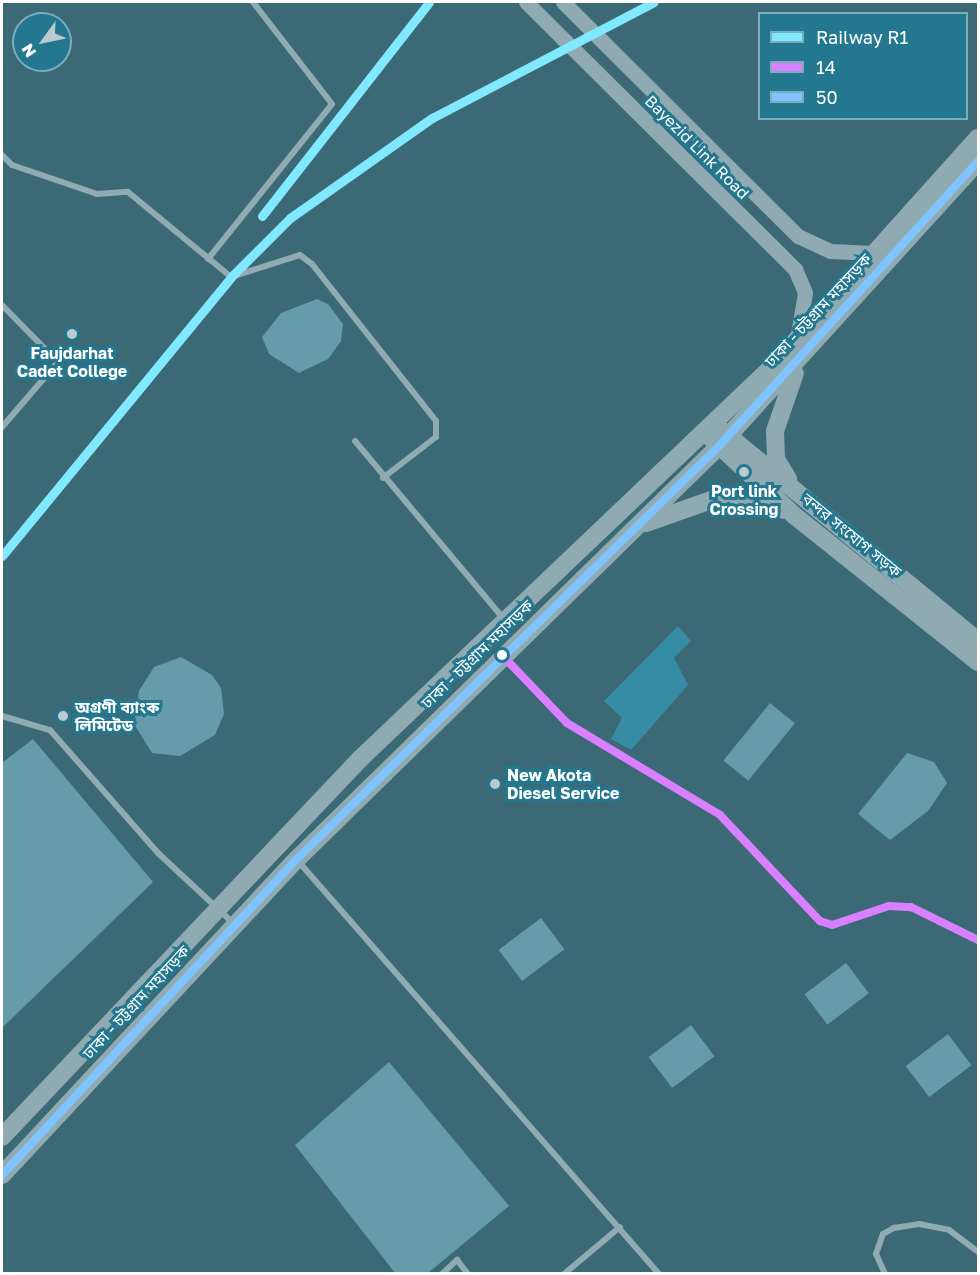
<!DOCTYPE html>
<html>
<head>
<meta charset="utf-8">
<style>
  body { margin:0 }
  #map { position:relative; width:980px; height:1275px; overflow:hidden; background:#3c6976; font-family:"Golos Text","Noto Sans Bengali",sans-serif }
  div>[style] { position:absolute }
  .green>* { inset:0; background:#358ca3 }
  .water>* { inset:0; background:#669baa; transform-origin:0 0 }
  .street>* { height:6px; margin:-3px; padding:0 3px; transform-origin:3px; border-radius:3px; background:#90abb2 }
  .primary>* { height:15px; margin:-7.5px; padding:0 7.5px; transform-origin:7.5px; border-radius:7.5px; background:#8faab2 }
  .highway>* { height:18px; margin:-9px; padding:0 9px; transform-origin:9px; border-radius:9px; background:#90aab2 }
  .bus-1>* { height:8px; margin:-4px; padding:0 4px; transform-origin:4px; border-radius:4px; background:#d880ff }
  .bus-2>* { height:8px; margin:-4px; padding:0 4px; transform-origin:4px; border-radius:4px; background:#80c4ff }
  .rail-1>* { height:9px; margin:-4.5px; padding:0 4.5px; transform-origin:4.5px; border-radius:4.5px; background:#80e8ff }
  .dots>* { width:16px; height:16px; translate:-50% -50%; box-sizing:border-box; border:3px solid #23778f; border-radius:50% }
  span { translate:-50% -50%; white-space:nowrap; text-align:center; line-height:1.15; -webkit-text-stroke:6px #23778f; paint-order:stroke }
  .street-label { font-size:16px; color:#fff }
  .poi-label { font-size:16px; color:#fff; font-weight:700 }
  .left { translate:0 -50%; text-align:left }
  .frame { position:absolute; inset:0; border:3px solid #fff; pointer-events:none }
  .legend { position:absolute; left:758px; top:12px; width:210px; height:108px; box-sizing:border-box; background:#23778f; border:2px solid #7badbc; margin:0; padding:8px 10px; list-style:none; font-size:18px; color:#fff }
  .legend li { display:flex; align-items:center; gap:12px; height:30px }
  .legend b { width:30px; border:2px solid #7badbc }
  .north { position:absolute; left:12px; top:12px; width:60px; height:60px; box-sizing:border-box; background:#23778f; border:2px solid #7badbc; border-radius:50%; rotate:237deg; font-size:16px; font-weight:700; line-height:24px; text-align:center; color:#fff }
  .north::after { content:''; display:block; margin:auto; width:21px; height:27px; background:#bbcacf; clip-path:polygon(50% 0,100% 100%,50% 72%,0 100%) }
</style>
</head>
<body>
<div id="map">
  <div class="green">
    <i style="clip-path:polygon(678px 626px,691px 641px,674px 658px,688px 685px,631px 750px,611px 739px,622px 718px,604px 701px)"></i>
  </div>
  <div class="water">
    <i style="clip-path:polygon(317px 299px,328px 304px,343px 324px,341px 341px,328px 359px,299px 373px,269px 354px,262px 337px,281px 313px)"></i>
    <i style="clip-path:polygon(181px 657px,212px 675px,221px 688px,224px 714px,215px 735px,180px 756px,152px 753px,134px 724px,139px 691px,154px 667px)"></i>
    <i style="left:770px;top:703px;width:32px;height:74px;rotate:39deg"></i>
    <i style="clip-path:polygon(33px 739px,153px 882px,2px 1028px,2px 763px)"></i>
    <i style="clip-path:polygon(907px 753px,934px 762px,947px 783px,928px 811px,890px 840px,858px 814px)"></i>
    <i style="left:541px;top:918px;width:39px;height:53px;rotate:53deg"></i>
    <i style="left:846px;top:963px;width:38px;height:52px;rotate:53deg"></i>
    <i style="left:691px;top:1025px;width:39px;height:53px;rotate:53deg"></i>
    <i style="left:948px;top:1034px;width:39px;height:53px;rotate:53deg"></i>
    <i style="clip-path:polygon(389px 1062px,509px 1206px,428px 1273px,395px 1273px,295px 1145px)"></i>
  </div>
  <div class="street">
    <i style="left:2px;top:155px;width:14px;rotate:45deg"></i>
    <i style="left:12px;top:165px;width:90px;rotate:18.8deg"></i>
    <i style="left:97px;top:194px;width:31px;rotate:-4deg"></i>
    <i style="left:128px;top:192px;width:134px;rotate:39.5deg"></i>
    <i style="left:231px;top:277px;width:72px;rotate:-17.7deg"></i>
    <i style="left:300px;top:255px;width:15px;rotate:37deg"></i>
    <i style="left:312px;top:264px;width:200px;rotate:51.7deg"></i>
    <i style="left:436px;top:421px;width:16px;rotate:90deg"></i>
    <i style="left:436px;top:437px;width:67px;rotate:142.3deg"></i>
    <i style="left:208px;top:259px;width:198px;rotate:-51.3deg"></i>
    <i style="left:332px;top:104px;width:129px;rotate:-127.8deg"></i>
    <i style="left:2px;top:305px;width:80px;rotate:45.5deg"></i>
    <i style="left:58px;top:362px;width:86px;rotate:130.7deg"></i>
    <i style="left:355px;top:441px;width:231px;rotate:50.1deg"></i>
    <i style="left:504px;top:658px;width:91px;rotate:45.9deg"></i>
    <i style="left:567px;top:723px;width:179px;rotate:31deg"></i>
    <i style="left:720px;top:815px;width:146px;rotate:46.7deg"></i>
    <i style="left:820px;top:921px;width:13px;rotate:18deg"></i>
    <i style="left:832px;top:925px;width:60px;rotate:-18.4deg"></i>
    <i style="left:889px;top:906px;width:22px;rotate:3deg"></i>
    <i style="left:911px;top:907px;width:75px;rotate:26.2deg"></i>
    <i style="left:2px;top:716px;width:50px;rotate:16.3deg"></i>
    <i style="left:50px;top:730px;width:164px;rotate:48.7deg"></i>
    <i style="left:158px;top:853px;width:103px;rotate:43deg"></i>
    <i style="left:298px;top:861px;width:549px;rotate:48.84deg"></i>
    <i style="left:442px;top:1274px;width:21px;rotate:-43deg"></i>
    <i style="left:457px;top:1260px;width:18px;rotate:52deg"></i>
    <i style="left:564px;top:1274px;width:73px;rotate:-40deg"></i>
    <i style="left:885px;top:1274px;width:22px;rotate:-114deg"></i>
    <i style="left:876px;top:1254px;width:21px;rotate:-71deg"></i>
    <i style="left:883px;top:1234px;width:13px;rotate:-29deg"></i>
    <i style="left:894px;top:1228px;width:25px;rotate:-9deg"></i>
    <i style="left:919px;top:1224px;width:31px;rotate:11deg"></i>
    <i style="left:949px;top:1230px;width:36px;rotate:37deg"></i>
  </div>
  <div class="primary">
    <i style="left:526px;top:2px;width:379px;rotate:44.8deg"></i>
    <i style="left:795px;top:269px;width:26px;rotate:67deg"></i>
    <i style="left:805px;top:293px;width:42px;rotate:99.7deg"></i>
    <i style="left:563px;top:2px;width:332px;rotate:44.9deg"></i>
    <i style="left:798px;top:236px;width:35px;rotate:25deg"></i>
    <i style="left:830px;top:251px;width:45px;rotate:2.5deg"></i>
  </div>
  <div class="highway">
    <i style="left:720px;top:429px;width:334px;rotate:39.4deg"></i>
    <i style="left:711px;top:438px;width:115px;rotate:42.9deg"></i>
    <i style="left:795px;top:516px;width:234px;rotate:38.6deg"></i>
    <i style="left:788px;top:479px;width:23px;rotate:-121deg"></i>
    <i style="left:776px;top:459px;width:28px;rotate:-92deg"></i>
    <i style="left:775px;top:431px;width:61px;rotate:-71deg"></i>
    <i style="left:646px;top:523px;width:78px;rotate:-19.4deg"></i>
    <i style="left:720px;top:497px;width:41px;rotate:4.2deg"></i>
    <i style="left:761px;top:500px;width:24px;rotate:24deg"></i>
    <i style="left:2px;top:1137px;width:521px;rotate:-46.56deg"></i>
    <i style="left:360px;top:759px;width:572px;rotate:-43.58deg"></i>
    <i style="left:774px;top:365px;width:305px;rotate:-48.1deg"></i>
    <i style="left:2px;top:1175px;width:432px;rotate:-47deg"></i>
    <i style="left:297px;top:859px;width:590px;rotate:-44.38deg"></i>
    <i style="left:719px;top:446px;width:385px;rotate:-47.7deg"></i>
  </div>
  <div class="bus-1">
    <i style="left:502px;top:655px;width:94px;rotate:46.3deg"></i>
    <i style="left:567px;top:723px;width:179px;rotate:31deg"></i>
    <i style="left:720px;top:815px;width:146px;rotate:46.7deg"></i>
    <i style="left:820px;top:921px;width:13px;rotate:18deg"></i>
    <i style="left:832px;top:925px;width:60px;rotate:-18.4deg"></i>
    <i style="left:889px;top:906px;width:22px;rotate:3deg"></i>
    <i style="left:911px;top:907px;width:75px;rotate:26.2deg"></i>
  </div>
  <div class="bus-2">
    <i style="left:2px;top:1175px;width:432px;rotate:-47deg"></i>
    <i style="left:297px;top:859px;width:590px;rotate:-44.38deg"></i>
    <i style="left:719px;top:446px;width:385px;rotate:-47.7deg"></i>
  </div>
  <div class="rail-1">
    <i style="left:262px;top:216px;width:271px;rotate:-52deg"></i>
    <i style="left:2px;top:556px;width:361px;rotate:-50.6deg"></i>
    <i style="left:231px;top:277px;width:83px;rotate:-45deg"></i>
    <i style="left:290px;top:218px;width:174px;rotate:-35.2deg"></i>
    <i style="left:432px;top:118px;width:250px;rotate:-27.6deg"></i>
  </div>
  <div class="dots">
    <i style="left:72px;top:334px;background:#bbcacf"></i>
    <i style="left:744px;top:472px;background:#bbcacf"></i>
    <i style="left:502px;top:655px;background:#fff"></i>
    <i style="left:63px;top:716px;background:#bbcacf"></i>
    <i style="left:495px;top:784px;background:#bbcacf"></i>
  </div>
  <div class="street-label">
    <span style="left:697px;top:147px;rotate:45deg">Bayezid Link Road</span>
    <span style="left:818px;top:310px;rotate:-47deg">ঢাকা - চট্টগ্রাম মহাসড়ক</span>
    <span style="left:852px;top:535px;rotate:39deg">বন্দর সংযোগ সড়ক</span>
    <span style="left:477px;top:654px;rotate:-44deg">ঢাকা - চট্টগ্রাম মহাসড়ক</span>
    <span style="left:136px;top:1002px;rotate:-47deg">ঢাকা - চট্টগ্রাম মহাসড়ক</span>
  </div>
  <div class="poi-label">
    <span style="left:72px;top:362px">Faujdarhat<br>Cadet College</span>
    <span style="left:744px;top:500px">Port link<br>Crossing</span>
    <span class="left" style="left:75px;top:716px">অগ্রণী ব্যাংক<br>লিমিটেড</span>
    <span class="left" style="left:507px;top:784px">New Akota<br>Diesel Service</span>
  </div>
  <div class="frame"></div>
  <ul class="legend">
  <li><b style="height:8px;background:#80e8ff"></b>Railway R1</li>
  <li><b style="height:8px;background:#d880ff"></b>14</li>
  <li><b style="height:8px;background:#80c4ff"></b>50</li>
  </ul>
  <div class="north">N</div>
</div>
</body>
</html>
